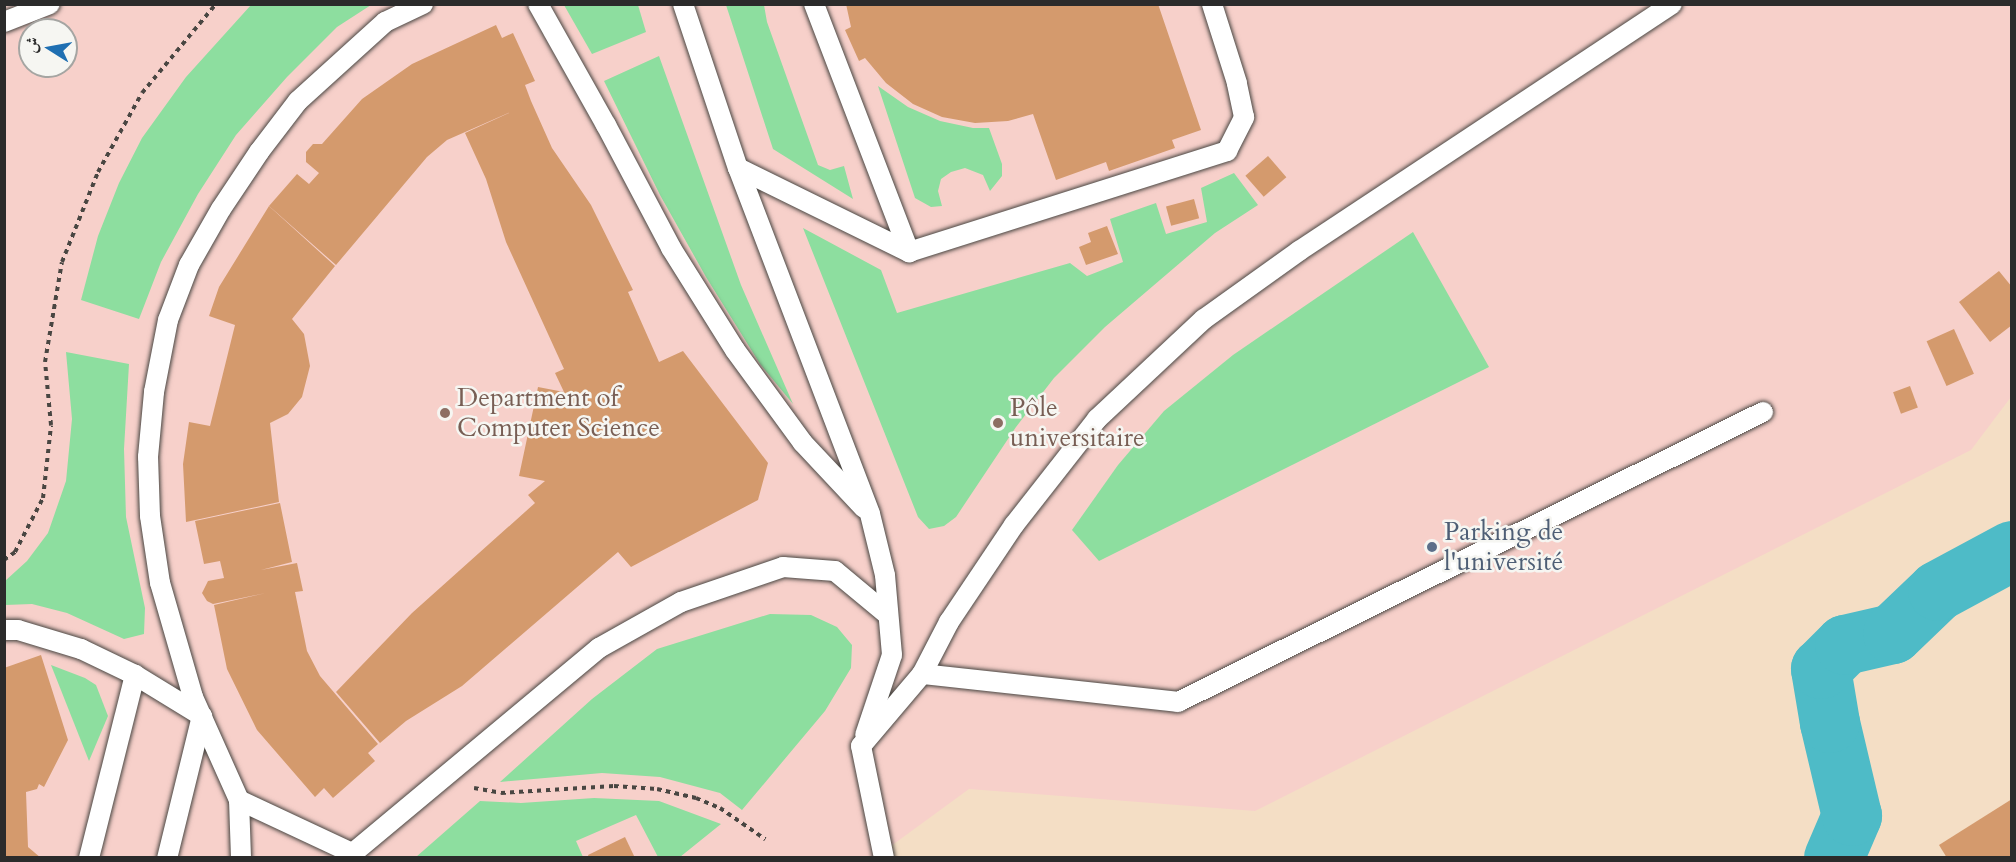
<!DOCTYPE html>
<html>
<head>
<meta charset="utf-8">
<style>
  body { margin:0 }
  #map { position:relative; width:2016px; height:862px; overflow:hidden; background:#f4dec5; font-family:Cardo,Amiri,serif }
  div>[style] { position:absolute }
  .built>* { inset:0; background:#f7d0ca }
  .green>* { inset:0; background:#8dde9f }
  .river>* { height:60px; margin:-30px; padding:0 30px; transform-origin:30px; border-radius:30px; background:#4ebbc7 }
  .building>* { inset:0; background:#d49a6d; transform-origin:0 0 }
  .path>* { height:4px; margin-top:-2px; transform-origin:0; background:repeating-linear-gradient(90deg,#494642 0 4.5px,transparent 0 9px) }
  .roads { filter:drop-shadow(0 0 2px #494642) drop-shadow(0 0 2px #494642) }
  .lane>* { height:20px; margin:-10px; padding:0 10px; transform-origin:10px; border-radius:10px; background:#fff }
  .dots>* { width:16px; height:16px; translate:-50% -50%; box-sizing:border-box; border:3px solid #f6f6f2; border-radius:50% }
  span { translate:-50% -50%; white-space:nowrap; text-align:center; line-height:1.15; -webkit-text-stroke:5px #f6f6f2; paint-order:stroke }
  .education-label { font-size:26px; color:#785e54 }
  .left { translate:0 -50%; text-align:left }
  .service-label { font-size:26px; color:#4e5e75 }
  .frame { position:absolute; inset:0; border:6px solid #2b2b2b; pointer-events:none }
  .north { position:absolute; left:18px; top:18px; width:60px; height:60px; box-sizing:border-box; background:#f6f6f2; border:2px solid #a5a5a2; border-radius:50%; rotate:281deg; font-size:16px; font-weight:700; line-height:24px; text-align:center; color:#2b2b2b }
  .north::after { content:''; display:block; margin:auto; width:21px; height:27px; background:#1f6fb2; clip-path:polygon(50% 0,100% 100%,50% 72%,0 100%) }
</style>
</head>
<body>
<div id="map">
  <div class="built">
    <i style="clip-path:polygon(evenodd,5px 5px,2011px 5px,2011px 397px,1971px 450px,1255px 811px,969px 789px,876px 857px,5px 858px,5px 5px,30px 30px,66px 30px,66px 66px,30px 66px,30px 30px)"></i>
  </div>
  <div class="green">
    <i style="clip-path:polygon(251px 5px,371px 5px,337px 27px,287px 77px,236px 135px,198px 194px,161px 262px,139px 319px,81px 300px,98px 236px,119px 183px,142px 138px,186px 77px)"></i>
    <i style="clip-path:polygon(564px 5px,638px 5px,646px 32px,592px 54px)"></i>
    <i style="clip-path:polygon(726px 5px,764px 5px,767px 22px,818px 165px,830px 170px,844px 166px,853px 199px,773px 149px)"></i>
    <i style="clip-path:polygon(659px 56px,741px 285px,793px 404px,760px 364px,706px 277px,660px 195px,604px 81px)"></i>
    <i style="clip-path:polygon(878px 86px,908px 107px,940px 121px,973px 128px,989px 128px,1002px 164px,1002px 176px,990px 191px,983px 175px,965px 168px,951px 172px,941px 179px,938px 191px,942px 206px,931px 207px,915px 198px)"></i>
    <i style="clip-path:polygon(1234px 173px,1258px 205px,1215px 233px,1105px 327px,1054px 378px,1016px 427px,956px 517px,944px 526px,929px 529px,918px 517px,803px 228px,881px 270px,897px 313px,1070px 263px,1087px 276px,1123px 262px,1110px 219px,1156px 203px,1166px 234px,1207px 222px,1201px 188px)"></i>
    <i style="clip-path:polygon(1413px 232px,1489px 367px,1099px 561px,1072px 530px,1118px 465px,1164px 411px,1233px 355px)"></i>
    <i style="clip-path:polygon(66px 352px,129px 364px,124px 449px,126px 517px,145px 608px,144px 634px,124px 639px,67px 613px,32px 604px,5px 605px,5px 581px,27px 561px,48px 533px,66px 481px,72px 419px)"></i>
    <i style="clip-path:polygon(770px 614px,811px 615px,837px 627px,852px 645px,851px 668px,825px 711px,742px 810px,720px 793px,660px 777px,602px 773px,500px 782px,592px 699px,657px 649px)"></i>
    <i style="clip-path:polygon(51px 665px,85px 678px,96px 685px,108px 716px,89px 761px)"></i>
    <i style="clip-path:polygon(594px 798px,659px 801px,721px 824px,680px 857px,658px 857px,636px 815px,576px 841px,583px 857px,416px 857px,480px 801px,521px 803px)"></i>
  </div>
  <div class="river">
    <i style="left:1834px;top:858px;width:46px;rotate:-66.8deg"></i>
    <i style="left:1852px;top:816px;width:96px;rotate:-103.3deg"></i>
    <i style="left:1830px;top:723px;width:55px;rotate:-99.5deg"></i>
    <i style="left:1821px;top:669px;width:34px;rotate:-45deg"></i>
    <i style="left:1845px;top:645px;width:49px;rotate:-12.9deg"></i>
    <i style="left:1893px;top:634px;width:62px;rotate:-43.7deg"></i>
    <i style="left:1938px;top:591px;width:84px;rotate:-28.4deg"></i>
  </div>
  <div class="building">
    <i style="clip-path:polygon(846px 4px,1158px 4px,1201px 130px,1172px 140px,1175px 148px,1109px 171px,1106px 162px,1056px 180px,1033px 114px,1008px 121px,975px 123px,942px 117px,913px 104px,886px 83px,865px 58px,859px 61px,845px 30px,851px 27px)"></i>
    <i style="clip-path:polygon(496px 25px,502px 38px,513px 33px,535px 81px,525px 85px,531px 101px,552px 148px,591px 205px,633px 290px,628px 292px,659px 362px,683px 351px,768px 463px,758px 500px,631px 567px,618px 552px,462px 686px,406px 721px,380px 743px,336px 692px,412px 613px,535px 503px,528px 495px,545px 481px,519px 476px,538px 387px,564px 392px,555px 373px,564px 369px,506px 242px,486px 179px,465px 133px,513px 111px,447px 140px,427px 157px,336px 265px,269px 206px,297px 174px,309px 184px,319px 173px,306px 162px,306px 152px,313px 144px,322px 144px,362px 99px,412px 64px)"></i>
    <i style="left:1268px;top:156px;width:28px;height:30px;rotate:49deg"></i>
    <i style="left:1194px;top:199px;width:20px;height:29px;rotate:75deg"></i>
    <i style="clip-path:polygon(269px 206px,335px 266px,292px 319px,304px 334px,310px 366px,302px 397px,288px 414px,270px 423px,279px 502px,186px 522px,183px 464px,189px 422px,210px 426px,235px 325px,209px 316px,219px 287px)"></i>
    <i style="clip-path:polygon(1107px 226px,1118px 254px,1086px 265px,1079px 247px,1091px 242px,1088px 233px)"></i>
    <i style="clip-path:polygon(1999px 271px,2012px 287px,2012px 325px,1990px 342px,1959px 302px)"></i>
    <i style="left:1954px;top:329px;width:49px;height:30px;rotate:66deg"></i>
    <i style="left:1910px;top:386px;width:23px;height:18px;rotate:70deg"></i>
    <i style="clip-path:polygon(280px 503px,292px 562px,261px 570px,297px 563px,303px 591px,295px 592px,307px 651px,320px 676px,378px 744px,368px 753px,375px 761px,333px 798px,324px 788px,315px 797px,257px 730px,227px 669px,214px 605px,266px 593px,213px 604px,207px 601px,202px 593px,208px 581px,224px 578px,220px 561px,204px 564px,195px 521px)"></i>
    <i style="clip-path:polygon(41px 655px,68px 740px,44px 787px,39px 784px,37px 789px,26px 792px,28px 847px,41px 858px,4px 858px,4px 668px)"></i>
    <i style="clip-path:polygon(2012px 799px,2012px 858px,1947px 858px,1939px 845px)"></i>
    <i style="clip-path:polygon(625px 837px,635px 858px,589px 858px,588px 855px)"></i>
  </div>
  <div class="path">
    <i style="left:4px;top:560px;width:14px;rotate:-36deg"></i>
    <i style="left:15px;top:552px;width:61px;rotate:-62.6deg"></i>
    <i style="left:43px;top:498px;width:73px;rotate:-83.7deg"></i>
    <i style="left:51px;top:425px;width:63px;rotate:-95.4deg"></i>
    <i style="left:45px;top:362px;width:101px;rotate:-80.4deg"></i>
    <i style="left:62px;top:262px;width:97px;rotate:-68.2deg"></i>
    <i style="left:98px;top:172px;width:90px;rotate:-60.9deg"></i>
    <i style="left:142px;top:93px;width:116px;rotate:-50.3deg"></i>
    <i style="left:474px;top:788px;width:27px;rotate:10deg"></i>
    <i style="left:501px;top:793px;width:113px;rotate:-3.5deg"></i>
    <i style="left:614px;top:786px;width:43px;rotate:4deg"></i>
    <i style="left:657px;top:789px;width:40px;rotate:13deg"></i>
    <i style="left:696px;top:798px;width:26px;rotate:23deg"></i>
    <i style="left:720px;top:808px;width:55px;rotate:34.6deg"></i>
  </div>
  <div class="roads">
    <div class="lane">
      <i style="left:538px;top:4px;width:139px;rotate:60.7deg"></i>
      <i style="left:606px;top:125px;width:139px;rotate:62.1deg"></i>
      <i style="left:671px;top:248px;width:120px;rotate:57.9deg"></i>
      <i style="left:735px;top:350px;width:115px;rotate:53.8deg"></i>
      <i style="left:803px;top:443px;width:89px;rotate:46.8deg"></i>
      <i style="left:683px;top:4px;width:173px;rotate:71.5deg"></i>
      <i style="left:738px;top:168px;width:370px;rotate:69.1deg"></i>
      <i style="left:870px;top:514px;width:63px;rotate:76.2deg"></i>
      <i style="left:885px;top:575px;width:80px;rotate:85deg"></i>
      <i style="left:892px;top:655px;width:84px;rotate:108.6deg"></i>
      <i style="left:814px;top:4px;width:266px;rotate:69deg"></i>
      <i style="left:4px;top:22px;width:49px;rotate:-21.4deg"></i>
      <i style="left:738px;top:168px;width:191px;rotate:26.2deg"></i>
      <i style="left:909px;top:252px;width:334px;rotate:-17.6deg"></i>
      <i style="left:1227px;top:151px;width:38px;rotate:-63deg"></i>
      <i style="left:1244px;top:117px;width:35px;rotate:-102deg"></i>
      <i style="left:1237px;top:83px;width:83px;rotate:-107.6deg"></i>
      <i style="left:4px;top:630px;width:14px"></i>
      <i style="left:18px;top:630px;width:66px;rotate:16.8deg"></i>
      <i style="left:81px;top:649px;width:60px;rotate:25.7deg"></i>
      <i style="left:135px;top:675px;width:79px;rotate:31.5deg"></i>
      <i style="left:202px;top:716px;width:146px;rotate:103.8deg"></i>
      <i style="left:922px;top:674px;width:258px;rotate:6.2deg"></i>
      <i style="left:1178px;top:702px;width:653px;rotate:-26.37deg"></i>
      <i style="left:861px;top:746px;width:94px;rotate:-49.7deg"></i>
      <i style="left:922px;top:674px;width:59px;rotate:-62.6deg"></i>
      <i style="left:949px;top:622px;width:117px;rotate:-56.2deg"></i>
      <i style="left:1014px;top:525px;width:135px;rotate:-51.9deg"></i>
      <i style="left:1097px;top:419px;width:146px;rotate:-43.1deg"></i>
      <i style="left:1204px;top:319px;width:117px;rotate:-35.6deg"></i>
      <i style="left:1299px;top:251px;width:447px;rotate:-33.5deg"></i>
      <i style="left:861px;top:746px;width:114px;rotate:78.4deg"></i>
      <i style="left:239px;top:800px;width:58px;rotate:88deg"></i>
      <i style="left:352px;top:853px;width:125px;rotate:-154.9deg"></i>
      <i style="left:239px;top:800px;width:113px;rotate:-114.1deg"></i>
      <i style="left:193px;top:697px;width:119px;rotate:-106.1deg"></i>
      <i style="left:160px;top:583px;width:68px;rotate:-98.5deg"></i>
      <i style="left:150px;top:516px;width:59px;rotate:-91.9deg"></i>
      <i style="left:148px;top:457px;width:65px;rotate:-84.7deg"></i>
      <i style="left:154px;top:392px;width:73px;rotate:-79deg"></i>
      <i style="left:168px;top:320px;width:59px;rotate:-69.1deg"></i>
      <i style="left:189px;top:265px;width:64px;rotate:-60.3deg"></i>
      <i style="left:221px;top:209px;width:69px;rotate:-56.3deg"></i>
      <i style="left:259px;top:152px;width:64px;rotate:-52.6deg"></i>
      <i style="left:298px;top:101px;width:118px;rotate:-42.2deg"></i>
      <i style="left:385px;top:22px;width:42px;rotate:-25.3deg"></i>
      <i style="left:89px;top:858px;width:189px;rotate:-75.9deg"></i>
      <i style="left:347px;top:858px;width:328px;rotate:-39.8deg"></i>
      <i style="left:599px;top:648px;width:94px;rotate:-29.3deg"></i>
      <i style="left:681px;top:602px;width:108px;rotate:-18.9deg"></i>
      <i style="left:783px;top:567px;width:52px;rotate:4.4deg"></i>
      <i style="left:835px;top:571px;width:69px;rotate:39.7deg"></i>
    </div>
  </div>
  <div class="dots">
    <i style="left:445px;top:413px;background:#8d6e63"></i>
    <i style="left:998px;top:423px;background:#8d6e63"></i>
    <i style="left:1432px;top:547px;background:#5c6f8a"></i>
  </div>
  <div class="education-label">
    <span class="left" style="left:457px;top:413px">Department of<br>Computer Science</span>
    <span class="left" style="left:1010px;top:423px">Pôle<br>universitaire</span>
  </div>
  <div class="service-label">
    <span class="left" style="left:1444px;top:547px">Parking de<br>l'université</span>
  </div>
  <div class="frame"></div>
  <div class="north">ش</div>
</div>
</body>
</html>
